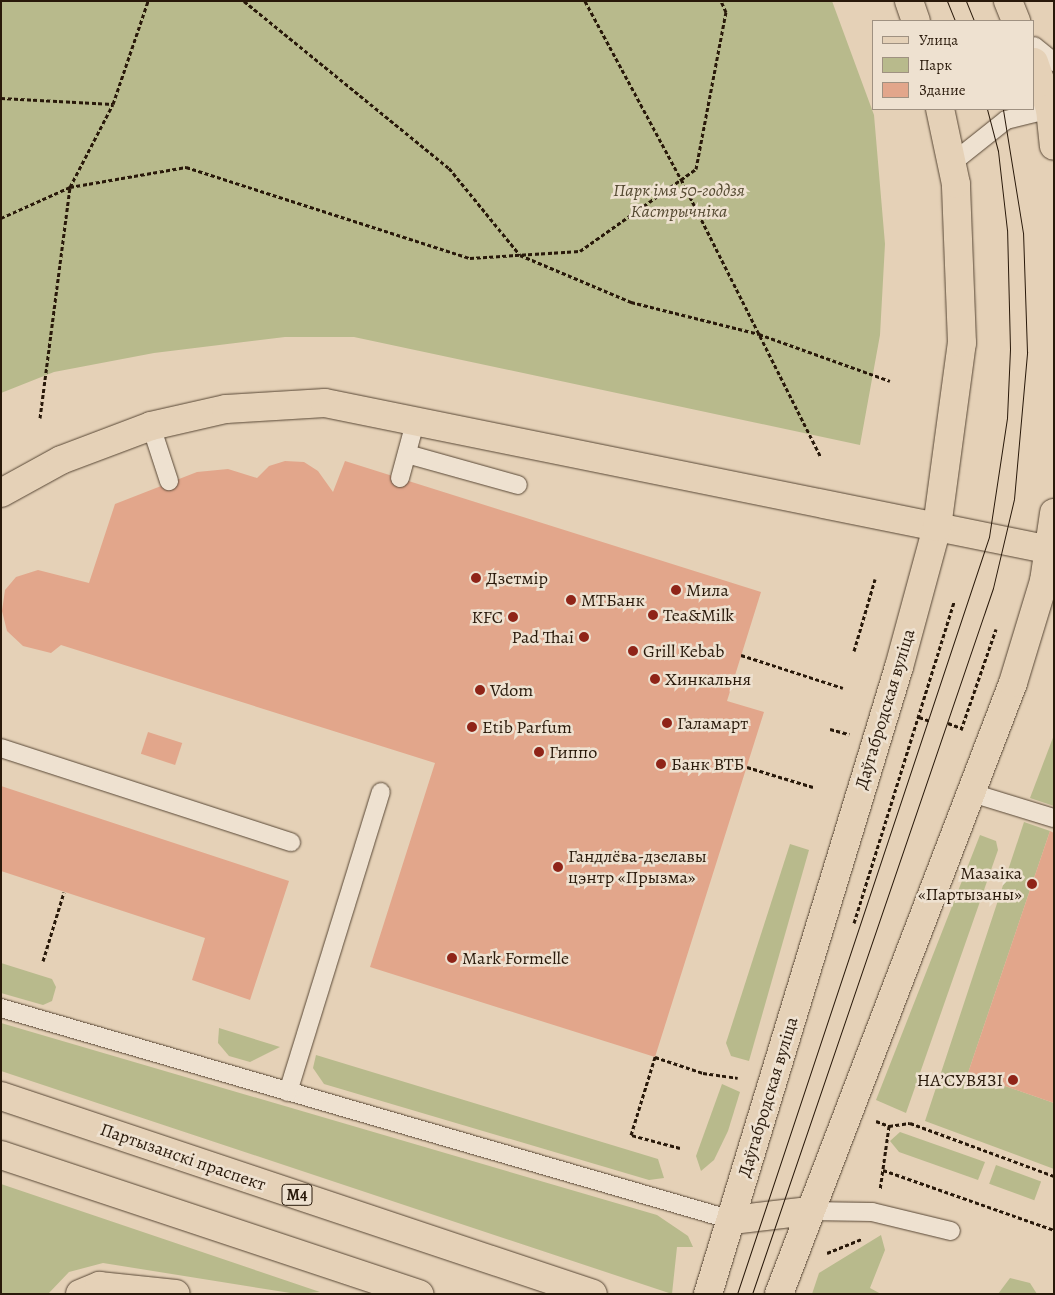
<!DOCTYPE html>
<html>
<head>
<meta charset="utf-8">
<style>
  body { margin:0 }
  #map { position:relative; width:1055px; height:1295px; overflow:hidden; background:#e5d1b7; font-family:Alegreya,serif }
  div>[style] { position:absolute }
  .green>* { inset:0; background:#b8ba8c; transform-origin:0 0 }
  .building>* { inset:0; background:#e2a68b; transform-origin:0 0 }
  .path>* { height:3px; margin-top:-1.5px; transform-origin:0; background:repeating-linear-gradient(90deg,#29190a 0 4px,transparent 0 6.5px) }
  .roads { filter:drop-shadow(0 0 1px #584735) drop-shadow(0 0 1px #584735) }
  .lane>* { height:18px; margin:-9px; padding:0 9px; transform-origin:9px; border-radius:9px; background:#eee1d0 }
  .primary>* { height:28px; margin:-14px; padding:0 14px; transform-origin:14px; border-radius:14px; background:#e5d1b7 }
  .tram>* { height:1px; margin:-0.5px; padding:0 0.5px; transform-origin:0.5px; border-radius:0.5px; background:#29190a }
  .dots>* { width:14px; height:14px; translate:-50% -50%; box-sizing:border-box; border:2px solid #eee1d0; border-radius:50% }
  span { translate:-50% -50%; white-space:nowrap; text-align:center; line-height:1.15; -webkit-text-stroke:5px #eee1d0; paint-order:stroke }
  .shield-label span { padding:1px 4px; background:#eee1d0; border:1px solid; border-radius:4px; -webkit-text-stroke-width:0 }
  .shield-label { font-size:16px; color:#29190a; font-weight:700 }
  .park-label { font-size:18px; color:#544931; font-style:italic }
  .poi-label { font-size:18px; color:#29190a }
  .left { translate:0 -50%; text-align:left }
  .right { translate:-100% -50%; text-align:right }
  .street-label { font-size:18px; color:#29190a }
  .frame { position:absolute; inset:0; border:2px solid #29190a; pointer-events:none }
  .legend { position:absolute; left:872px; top:20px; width:162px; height:90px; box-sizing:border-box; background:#eee1d0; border:1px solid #9f9181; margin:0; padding:6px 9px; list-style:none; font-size:15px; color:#29190a }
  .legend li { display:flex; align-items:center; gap:10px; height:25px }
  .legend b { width:25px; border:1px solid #9f9181 }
</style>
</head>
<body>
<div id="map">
  <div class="green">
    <i style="clip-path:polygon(1px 1px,832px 1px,874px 115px,885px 244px,880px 335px,860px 445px,354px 337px,285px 337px,154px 353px,54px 372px,1px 393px)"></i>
    <i style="clip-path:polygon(1054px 735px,1054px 806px,1030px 798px)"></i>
    <i style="clip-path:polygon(1024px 822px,1050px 831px,968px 1073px,1054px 1103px,1054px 1169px,925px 1121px)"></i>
    <i style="clip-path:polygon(980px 835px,996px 841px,998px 850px,906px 1113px,876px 1100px)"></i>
    <i style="clip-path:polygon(790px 844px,809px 850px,749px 1061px,731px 1056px,726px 1043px)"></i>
    <i style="clip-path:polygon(1px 963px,52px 979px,56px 987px,52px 1001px,43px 1005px,1px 993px)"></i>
    <i style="clip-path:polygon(1px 1023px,657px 1215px,688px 1236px,693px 1247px,677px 1247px,672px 1294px,1px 1071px)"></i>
    <i style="clip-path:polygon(219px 1028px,280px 1047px,250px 1062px,229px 1056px,218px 1043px)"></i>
    <i style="clip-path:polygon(316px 1055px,658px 1159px,664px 1178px,649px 1180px,324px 1084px,313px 1068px)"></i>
    <i style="clip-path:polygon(722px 1084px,740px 1092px,728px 1131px,714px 1160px,701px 1171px,696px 1156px)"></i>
    <i style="clip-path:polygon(900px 1132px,985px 1162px,978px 1180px,899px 1152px,890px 1141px)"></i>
    <i style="left:996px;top:1165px;width:48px;height:20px;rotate:20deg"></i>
    <i style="clip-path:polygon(1px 1184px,320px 1292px,297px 1294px,103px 1263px,69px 1272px,48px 1294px,1px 1294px)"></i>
    <i style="clip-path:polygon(881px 1235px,885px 1250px,870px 1288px,881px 1294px,812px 1294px,819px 1273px)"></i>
    <i style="clip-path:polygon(1010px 1278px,1030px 1283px,1037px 1294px,998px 1294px)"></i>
  </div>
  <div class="building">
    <i style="clip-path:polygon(285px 461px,304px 462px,318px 471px,333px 492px,345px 461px,761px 592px,727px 701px,764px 712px,655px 1057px,370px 967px,435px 763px,61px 645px,51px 653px,23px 646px,7px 631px,2px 611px,5px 590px,16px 577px,38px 570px,89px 583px,115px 504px,197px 472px,228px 469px,257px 478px,269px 466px)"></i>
    <i style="left:148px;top:732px;width:36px;height:23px;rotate:18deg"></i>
    <i style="clip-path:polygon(1px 786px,289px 881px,250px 1000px,192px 980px,205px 938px,1px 871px)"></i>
    <i style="clip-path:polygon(1050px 831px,1054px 833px,1054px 1103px,968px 1073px)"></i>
  </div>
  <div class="path">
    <i style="left:244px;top:1px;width:264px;rotate:39.2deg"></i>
    <i style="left:449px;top:168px;width:112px;rotate:50.8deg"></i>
    <i style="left:520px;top:255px;width:121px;rotate:22.9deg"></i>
    <i style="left:631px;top:302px;width:132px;rotate:14deg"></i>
    <i style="left:759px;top:334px;width:139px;rotate:19.7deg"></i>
    <i style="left:585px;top:1px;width:202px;rotate:61.7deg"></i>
    <i style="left:681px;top:179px;width:311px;rotate:63.3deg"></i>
    <i style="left:1px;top:98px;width:112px;rotate:3.1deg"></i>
    <i style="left:1px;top:218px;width:76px;rotate:-24.2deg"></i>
    <i style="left:70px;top:187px;width:93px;rotate:-62.6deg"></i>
    <i style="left:113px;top:104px;width:109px;rotate:-71.2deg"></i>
    <i style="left:40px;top:418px;width:233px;rotate:-82.6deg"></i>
    <i style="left:70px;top:187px;width:118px;rotate:-9.8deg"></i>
    <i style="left:186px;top:167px;width:298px;rotate:17.8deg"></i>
    <i style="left:470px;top:258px;width:110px;rotate:-3.6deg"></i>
    <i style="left:580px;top:251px;width:142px;rotate:-35.3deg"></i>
    <i style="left:696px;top:169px;width:160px;rotate:-79.2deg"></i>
    <i style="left:726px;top:12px;width:12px;rotate:-114deg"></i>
    <i style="left:854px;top:651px;width:75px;rotate:-73.7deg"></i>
    <i style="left:741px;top:655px;width:107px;rotate:17.9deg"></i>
    <i style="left:919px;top:717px;width:12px;rotate:20deg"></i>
    <i style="left:948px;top:723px;width:14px;rotate:21deg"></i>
    <i style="left:830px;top:729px;width:20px;rotate:15deg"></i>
    <i style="left:961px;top:730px;width:107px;rotate:-70.9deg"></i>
    <i style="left:747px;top:767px;width:69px;rotate:16.9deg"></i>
    <i style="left:854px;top:923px;width:336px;rotate:-72.7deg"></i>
    <i style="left:43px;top:961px;width:72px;rotate:-73.1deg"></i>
    <i style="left:876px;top:1121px;width:14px;rotate:21deg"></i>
    <i style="left:889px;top:1126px;width:65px;rotate:98deg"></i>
    <i style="left:889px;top:1126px;width:21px;rotate:-8deg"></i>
    <i style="left:910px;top:1123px;width:153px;rotate:20.2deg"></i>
    <i style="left:680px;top:1148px;width:51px;rotate:-165.1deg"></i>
    <i style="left:631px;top:1135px;width:82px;rotate:-72.9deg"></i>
    <i style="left:655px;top:1057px;width:51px;rotate:18.4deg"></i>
    <i style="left:703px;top:1073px;width:35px;rotate:8deg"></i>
    <i style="left:883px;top:1170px;width:181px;rotate:19.3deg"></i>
    <i style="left:827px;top:1253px;width:37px;rotate:-22deg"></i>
  </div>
  <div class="roads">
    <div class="lane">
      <i style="left:1034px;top:46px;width:26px;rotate:39deg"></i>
      <i style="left:952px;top:163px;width:69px;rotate:-38.5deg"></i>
      <i style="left:1006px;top:120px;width:49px;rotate:-14deg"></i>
      <i style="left:151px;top:426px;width:58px;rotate:71.9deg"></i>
      <i style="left:407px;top:454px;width:115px;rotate:15.6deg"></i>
      <i style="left:400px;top:478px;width:61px;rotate:-74.8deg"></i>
      <i style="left:1px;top:748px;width:305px;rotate:18deg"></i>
      <i style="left:972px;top:793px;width:86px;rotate:17deg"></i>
      <i style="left:1px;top:1008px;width:761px;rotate:16.17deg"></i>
      <i style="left:288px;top:1092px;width:314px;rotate:-72.8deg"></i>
      <i style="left:809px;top:1211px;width:63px;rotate:0.9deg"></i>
      <i style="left:872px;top:1212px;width:81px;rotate:13.5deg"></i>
    </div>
    <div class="primary">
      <i style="left:909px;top:1px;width:21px;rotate:71deg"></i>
      <i style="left:1008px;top:1px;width:22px;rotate:68deg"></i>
      <i style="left:1034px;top:62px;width:50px;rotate:71.2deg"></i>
      <i style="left:1050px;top:109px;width:37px;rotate:84deg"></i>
      <i style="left:1px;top:493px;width:68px;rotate:-28.8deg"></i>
      <i style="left:61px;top:460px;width:96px;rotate:-20.7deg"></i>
      <i style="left:151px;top:426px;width:77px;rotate:-12.8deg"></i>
      <i style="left:226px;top:409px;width:99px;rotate:-3.5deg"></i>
      <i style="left:325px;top:403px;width:741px;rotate:11.45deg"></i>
      <i style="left:1px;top:1096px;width:624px;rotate:18.49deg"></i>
      <i style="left:1px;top:1155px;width:441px;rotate:18.4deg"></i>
      <i style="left:732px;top:1220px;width:78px;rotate:-6.7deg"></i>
      <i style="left:80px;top:1294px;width:21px;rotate:-23deg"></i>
      <i style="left:99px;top:1286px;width:77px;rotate:5.9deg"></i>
      <i style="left:708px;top:1294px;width:655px;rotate:-73.06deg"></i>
      <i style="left:899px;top:667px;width:145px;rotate:-74.8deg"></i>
      <i style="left:937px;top:527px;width:186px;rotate:-82.3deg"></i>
      <i style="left:962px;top:343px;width:159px;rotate:-92.2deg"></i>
      <i style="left:956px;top:184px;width:77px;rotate:-102deg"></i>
      <i style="left:779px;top:1294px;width:654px;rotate:-69.04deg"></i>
      <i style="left:1013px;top:683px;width:107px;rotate:-73.1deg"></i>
      <i style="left:1044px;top:581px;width:69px;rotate:-81.6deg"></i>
    </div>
  </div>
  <div class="tram">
    <i style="left:947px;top:1px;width:22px;rotate:68deg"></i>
    <i style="left:966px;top:1px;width:22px;rotate:68deg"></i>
    <i style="left:737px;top:1294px;width:798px;rotate:-71.59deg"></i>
    <i style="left:989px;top:537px;width:120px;rotate:-81.4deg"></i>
    <i style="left:1007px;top:418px;width:69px;rotate:-87.5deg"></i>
    <i style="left:1010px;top:349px;width:119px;rotate:-91.4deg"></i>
    <i style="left:1007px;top:230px;width:80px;rotate:-96.5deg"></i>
    <i style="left:998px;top:151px;width:43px;rotate:-104.7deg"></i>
    <i style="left:752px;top:1294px;width:746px;rotate:-71.15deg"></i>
    <i style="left:993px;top:588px;width:91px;rotate:-76.7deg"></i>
    <i style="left:1014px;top:499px;width:148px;rotate:-84.9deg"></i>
    <i style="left:1027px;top:352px;width:119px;rotate:-91.9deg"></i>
    <i style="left:1023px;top:233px;width:126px;rotate:-99.2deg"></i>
  </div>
  <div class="dots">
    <i style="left:476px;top:578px;background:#8f2418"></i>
    <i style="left:676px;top:590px;background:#8f2418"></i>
    <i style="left:571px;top:600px;background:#8f2418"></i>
    <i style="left:653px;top:615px;background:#8f2418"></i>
    <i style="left:513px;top:617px;background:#8f2418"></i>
    <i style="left:584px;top:637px;background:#8f2418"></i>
    <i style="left:633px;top:651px;background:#8f2418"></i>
    <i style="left:655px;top:679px;background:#8f2418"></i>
    <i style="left:480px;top:690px;background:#8f2418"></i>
    <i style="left:667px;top:723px;background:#8f2418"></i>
    <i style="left:472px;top:727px;background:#8f2418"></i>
    <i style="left:539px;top:752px;background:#8f2418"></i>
    <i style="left:661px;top:764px;background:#8f2418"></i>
    <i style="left:558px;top:867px;background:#8f2418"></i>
    <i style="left:1032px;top:884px;background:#8f2418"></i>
    <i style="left:452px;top:958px;background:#8f2418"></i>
    <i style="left:1013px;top:1080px;background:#8f2418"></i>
  </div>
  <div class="shield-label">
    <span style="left:297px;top:1195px">М4</span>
  </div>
  <div class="park-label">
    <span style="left:679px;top:201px">Парк імя 50-годдзя<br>Кастрычніка</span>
  </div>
  <div class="poi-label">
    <span class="left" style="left:486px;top:578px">Дзетмір</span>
    <span class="left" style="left:686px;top:590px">Мила</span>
    <span class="left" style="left:581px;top:600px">МТБанк</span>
    <span class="left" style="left:663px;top:615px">Tea&amp;Milk</span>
    <span class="right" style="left:503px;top:617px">KFC</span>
    <span class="right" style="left:574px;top:637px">Pad Thai</span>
    <span class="left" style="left:643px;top:651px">Grill Kebab</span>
    <span class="left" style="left:665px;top:679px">Хинкальня</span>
    <span class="left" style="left:490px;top:690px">Vdom</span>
    <span class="left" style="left:677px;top:723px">Галамарт</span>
    <span class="left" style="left:482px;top:727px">Etib Parfum</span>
    <span class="left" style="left:549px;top:752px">Гиппо</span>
    <span class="left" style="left:671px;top:764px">Банк ВТБ</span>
    <span class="left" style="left:568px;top:867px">Гандлёва-дзелавы<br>цэнтр «Прызма»</span>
    <span class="right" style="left:1022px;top:884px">Мазаіка<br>«Партызаны»</span>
    <span class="left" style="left:462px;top:958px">Mark Formelle</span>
    <span class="right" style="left:1003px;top:1080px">НАʼСУВЯЗІ</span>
  </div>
  <div class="street-label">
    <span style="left:885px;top:709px;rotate:-73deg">Даўгабродская вуліца</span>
    <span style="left:768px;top:1097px;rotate:-73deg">Даўгабродская вуліца</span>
    <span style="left:183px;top:1157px;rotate:19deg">Партызанскі праспект</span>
  </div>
  <div class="frame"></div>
  <ul class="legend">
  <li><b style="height:6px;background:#e5d1b7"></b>Улица</li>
  <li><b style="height:14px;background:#b8ba8c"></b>Парк</li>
  <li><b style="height:14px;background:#e2a68b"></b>Здание</li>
  </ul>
</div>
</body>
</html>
